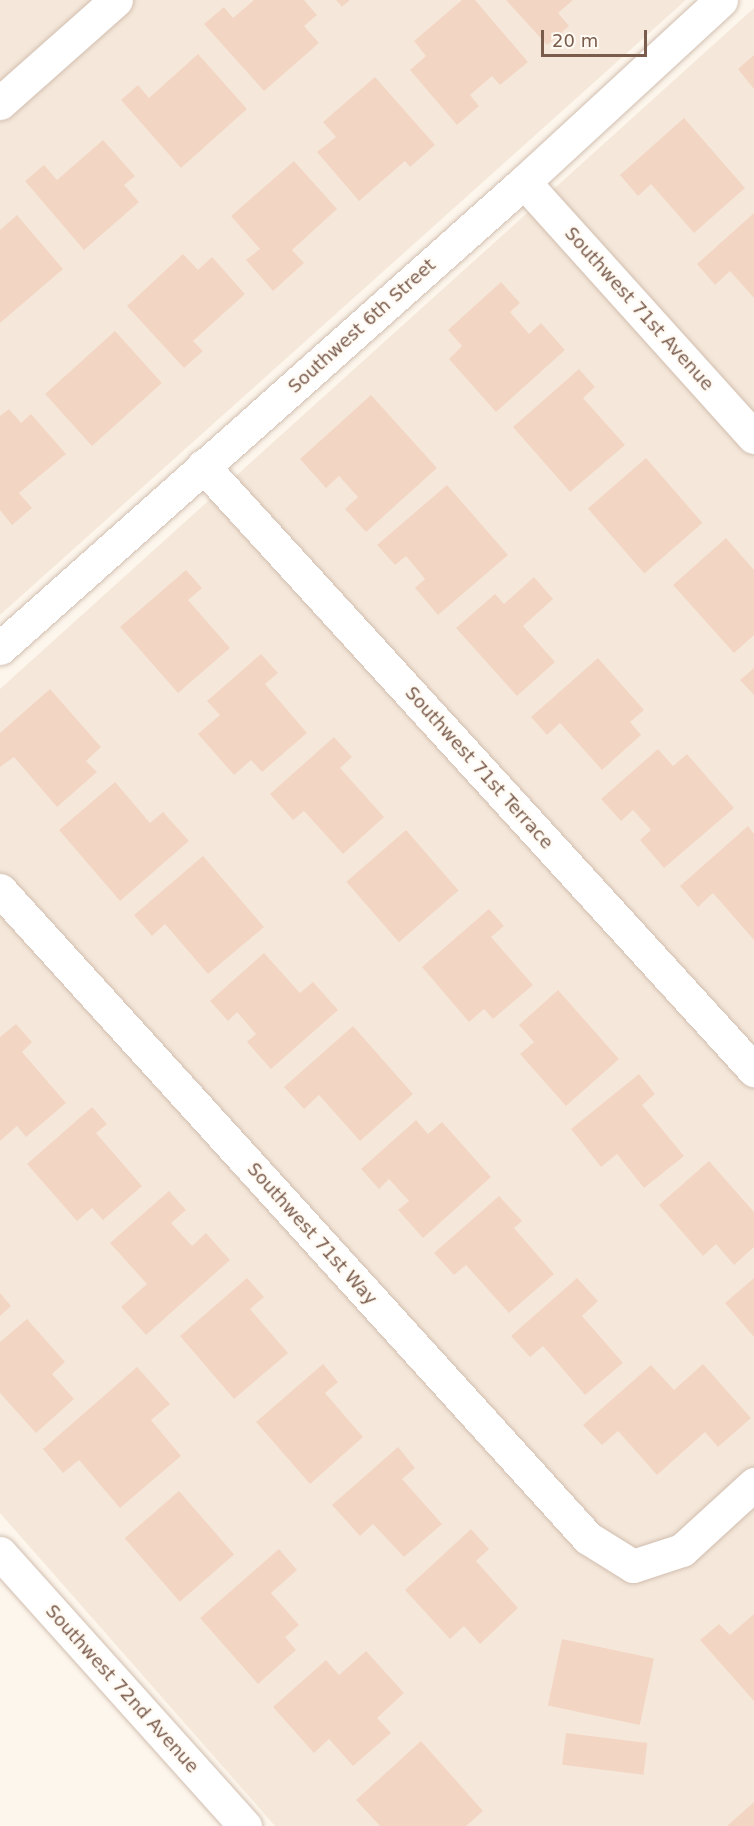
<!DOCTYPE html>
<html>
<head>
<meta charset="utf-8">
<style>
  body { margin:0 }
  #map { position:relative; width:754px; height:1826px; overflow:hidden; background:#fdf6ec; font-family:"DejaVu Sans",sans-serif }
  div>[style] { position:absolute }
  .residential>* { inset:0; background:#f5e8da }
  .building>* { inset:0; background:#f3d5c3; transform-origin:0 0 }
  .roads { filter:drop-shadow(0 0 2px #d1beb0) drop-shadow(0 0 2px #d1beb0) }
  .street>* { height:33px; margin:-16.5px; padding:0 16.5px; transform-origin:16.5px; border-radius:16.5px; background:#fff }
  .secondary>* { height:33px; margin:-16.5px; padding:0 16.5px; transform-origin:16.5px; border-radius:16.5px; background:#fff }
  span { translate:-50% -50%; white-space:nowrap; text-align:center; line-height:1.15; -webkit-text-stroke:4.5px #fffaf3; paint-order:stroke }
  .street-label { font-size:18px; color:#7a5c4d }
  .scale { position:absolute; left:541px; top:30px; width:106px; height:27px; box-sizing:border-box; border:3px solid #7a5c4d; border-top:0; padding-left:8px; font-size:18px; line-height:21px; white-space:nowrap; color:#7a5c4d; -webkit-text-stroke:4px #fffaf3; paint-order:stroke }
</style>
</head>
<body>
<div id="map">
  <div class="residential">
    <i style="clip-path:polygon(0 0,686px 0,0 615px)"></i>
    <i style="clip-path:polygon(754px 8px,754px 1826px,275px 1826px,0 1513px,0 689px)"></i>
  </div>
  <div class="building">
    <i style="clip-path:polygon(254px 0,304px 0,317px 15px,304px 26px,319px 43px,264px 91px,204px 24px,224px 7px,233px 18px)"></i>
    <i style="clip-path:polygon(336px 0,350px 0,342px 7px)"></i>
    <i style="clip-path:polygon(462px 0,475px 0,528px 62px,500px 85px,492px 76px,470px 95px,479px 106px,457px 125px,410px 70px,426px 56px,414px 41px)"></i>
    <i style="clip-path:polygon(506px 0,573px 0,558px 13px,569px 26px,547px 45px)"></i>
    <i style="clip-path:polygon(198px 54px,247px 109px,181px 168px,121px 100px,138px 85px,149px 98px)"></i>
    <i style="clip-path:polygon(754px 55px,754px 89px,738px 69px)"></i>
    <i style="clip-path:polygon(375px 77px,435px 145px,410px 167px,405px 161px,359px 201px,317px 152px,336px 137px,323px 122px)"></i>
    <i style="clip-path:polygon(684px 118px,745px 188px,694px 233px,651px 184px,638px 196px,620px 175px)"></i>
    <i style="clip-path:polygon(103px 140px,135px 176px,124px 185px,139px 202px,84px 250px,25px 181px,44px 165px,57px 180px)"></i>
    <i style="clip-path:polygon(294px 161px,337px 209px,292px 250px,304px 263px,273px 291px,246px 260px,260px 249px,231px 216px)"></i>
    <i style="clip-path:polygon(754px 213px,754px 298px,730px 271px,715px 285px,697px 264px)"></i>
    <i style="clip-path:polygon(17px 215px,63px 269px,0 323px,0 230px)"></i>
    <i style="clip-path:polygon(183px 254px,198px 270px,212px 257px,245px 294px,193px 341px,203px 351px,184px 368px,127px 306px)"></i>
    <i style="clip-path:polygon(501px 282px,520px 303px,510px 312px,529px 334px,541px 323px,565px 350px,496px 412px,449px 359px,462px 346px,448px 330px)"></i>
    <i style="left:115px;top:331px;width:70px;height:94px;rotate:48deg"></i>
    <i style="clip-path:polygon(579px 369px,595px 387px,583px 398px,625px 445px,570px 492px,513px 427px)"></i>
    <i style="clip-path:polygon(371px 395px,437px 468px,366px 532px,345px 509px,358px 497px,339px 476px,326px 488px,300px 459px)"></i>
    <i style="clip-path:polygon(9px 409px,21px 423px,31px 414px,66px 454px,19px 493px,32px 508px,12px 525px,0 510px,0 416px)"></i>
    <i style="left:646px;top:458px;width:86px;height:77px;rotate:49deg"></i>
    <i style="clip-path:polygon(447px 485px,508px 555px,438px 615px,415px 588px,425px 579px,406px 556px,395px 565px,377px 545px)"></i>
    <i style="clip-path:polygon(726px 538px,754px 570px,754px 635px,734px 653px,673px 585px)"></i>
    <i style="clip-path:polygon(186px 570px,202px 588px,188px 600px,230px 648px,178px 693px,120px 627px)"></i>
    <i style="clip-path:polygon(534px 577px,553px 599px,523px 626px,555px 662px,517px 696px,456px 628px,495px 594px,504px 604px)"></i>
    <i style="clip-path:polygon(261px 654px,278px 673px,265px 684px,307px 733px,262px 772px,251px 760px,234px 775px,198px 734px,220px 715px,207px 701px)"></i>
    <i style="clip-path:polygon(598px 658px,644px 710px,630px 722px,641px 735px,602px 770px,560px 723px,547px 735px,531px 717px)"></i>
    <i style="clip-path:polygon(754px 668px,754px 695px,740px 680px)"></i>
    <i style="clip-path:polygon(50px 689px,101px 747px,86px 761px,97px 772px,57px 807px,14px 757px,0 767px,0 733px)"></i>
    <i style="clip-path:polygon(334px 737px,352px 757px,340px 768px,384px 817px,343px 854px,304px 811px,293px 820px,270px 794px)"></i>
    <i style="clip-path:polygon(658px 749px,673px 766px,687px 754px,734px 808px,664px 868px,640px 840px,651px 830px,633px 810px,621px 821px,601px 799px)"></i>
    <i style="clip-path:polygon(115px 782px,150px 823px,163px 812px,189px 841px,120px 901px,59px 830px)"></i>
    <i style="clip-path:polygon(748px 826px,754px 834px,754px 940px,713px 893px,698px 907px,680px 886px)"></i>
    <i style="left:406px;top:830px;width:80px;height:79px;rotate:49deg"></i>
    <i style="clip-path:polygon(203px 856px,264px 927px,208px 974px,165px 924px,152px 936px,134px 915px)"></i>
    <i style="clip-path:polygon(489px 909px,504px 926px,491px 937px,533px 985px,493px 1019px,484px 1009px,469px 1022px,422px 967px)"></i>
    <i style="clip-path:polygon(264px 953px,300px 993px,313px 982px,338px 1010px,271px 1069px,247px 1042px,256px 1034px,237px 1012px,228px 1021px,210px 1001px)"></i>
    <i style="clip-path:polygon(558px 990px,619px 1059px,566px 1106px,520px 1054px,534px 1042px,519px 1025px)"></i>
    <i style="clip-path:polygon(16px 1024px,32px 1042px,22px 1052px,66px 1103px,26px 1137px,17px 1126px,0 1141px,0 1037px)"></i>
    <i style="clip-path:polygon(353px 1026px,413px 1094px,360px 1141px,319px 1095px,304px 1109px,284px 1087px)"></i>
    <i style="clip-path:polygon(639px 1074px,655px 1094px,642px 1105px,684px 1156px,644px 1188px,617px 1154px,601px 1167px,571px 1129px)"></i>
    <i style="clip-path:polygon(92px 1107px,107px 1124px,96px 1133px,142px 1186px,103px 1220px,92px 1208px,77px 1221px,27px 1164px)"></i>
    <i style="clip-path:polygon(416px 1120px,428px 1134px,442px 1122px,491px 1177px,423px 1238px,398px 1210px,409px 1201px,389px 1179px,379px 1189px,361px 1169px)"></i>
    <i style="clip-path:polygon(709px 1161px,754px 1212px,754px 1247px,734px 1265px,716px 1244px,703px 1256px,659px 1205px)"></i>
    <i style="clip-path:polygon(169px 1191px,186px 1210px,171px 1223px,192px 1246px,206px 1233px,230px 1260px,146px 1335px,121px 1307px,147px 1284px,110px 1243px)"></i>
    <i style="clip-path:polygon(499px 1196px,522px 1221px,514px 1228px,554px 1274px,509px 1313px,466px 1265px,454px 1275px,434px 1253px)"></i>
    <i style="clip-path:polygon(247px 1278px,264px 1297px,250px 1309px,288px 1353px,234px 1399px,180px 1336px)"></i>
    <i style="clip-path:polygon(577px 1278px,598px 1301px,582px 1316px,623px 1363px,585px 1395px,543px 1346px,530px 1357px,511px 1336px)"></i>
    <i style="clip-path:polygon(754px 1278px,754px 1337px,725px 1303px)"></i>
    <i style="clip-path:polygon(0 1293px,11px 1306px,0 1316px)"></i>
    <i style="clip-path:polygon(27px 1319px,65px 1362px,52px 1374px,74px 1399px,36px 1433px,0 1393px,0 1342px)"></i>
    <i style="clip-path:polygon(323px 1364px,338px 1382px,325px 1393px,363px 1437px,310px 1484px,256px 1422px)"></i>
    <i style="clip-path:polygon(703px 1364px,751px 1418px,718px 1447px,705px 1432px,657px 1475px,618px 1431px,602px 1445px,583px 1425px,651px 1365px,674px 1390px)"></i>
    <i style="clip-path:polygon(137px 1367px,170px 1404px,151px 1420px,181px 1456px,120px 1508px,79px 1460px,63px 1473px,43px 1449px)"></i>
    <i style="clip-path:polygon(398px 1447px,415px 1468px,402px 1479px,442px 1524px,404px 1557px,373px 1524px,360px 1536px,332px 1505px)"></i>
    <i style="left:179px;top:1491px;width:84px;height:72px;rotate:49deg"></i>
    <i style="clip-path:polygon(471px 1529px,489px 1549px,476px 1561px,518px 1608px,480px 1644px,464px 1626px,450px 1639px,405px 1590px)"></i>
    <i style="clip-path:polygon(279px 1549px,297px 1570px,271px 1593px,299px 1625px,285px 1637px,296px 1650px,258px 1684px,200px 1618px)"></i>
    <i style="clip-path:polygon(754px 1614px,754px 1701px,700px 1640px,719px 1624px,730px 1635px)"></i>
    <i style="left:562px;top:1639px;width:94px;height:68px;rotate:12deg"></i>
    <i style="clip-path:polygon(366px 1651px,404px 1693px,377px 1718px,391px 1733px,353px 1766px,329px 1739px,314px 1753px,273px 1707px,326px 1660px,339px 1675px)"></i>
    <i style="left:566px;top:1733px;width:82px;height:32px;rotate:7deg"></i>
    <i style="clip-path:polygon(421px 1741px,483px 1811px,466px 1826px,380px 1826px,356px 1800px)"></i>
    <i style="clip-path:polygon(754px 1802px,754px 1826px,727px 1826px)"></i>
  </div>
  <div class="roads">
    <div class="street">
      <i style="left:0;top:103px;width:155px;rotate:-41.6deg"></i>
      <i style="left:524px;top:182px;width:343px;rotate:48deg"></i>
      <i style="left:203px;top:466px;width:818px;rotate:47.63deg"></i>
      <i style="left:0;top:648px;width:701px;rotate:-41.65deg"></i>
      <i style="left:524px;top:182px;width:268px;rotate:-42.7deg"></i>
      <i style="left:0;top:890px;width:875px;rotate:47.78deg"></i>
      <i style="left:588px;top:1538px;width:53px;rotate:31.9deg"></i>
      <i style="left:633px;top:1566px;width:52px;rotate:-18.1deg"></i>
      <i style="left:682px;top:1550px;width:98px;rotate:-42.5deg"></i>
    </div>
    <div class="secondary">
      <i style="left:0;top:1553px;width:367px;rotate:48.1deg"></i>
    </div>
  </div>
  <div class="street-label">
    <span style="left:639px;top:309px;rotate:48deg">Southwest 71st Avenue</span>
    <span style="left:362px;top:326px;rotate:-42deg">Southwest 6th Street</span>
    <span style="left:479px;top:768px;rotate:48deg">Southwest 71st Terrace</span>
    <span style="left:312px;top:1234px;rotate:48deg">Southwest 71st Way</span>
    <span style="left:122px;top:1689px;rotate:48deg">Southwest 72nd Avenue</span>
  </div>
  <div class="scale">20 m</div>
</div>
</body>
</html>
